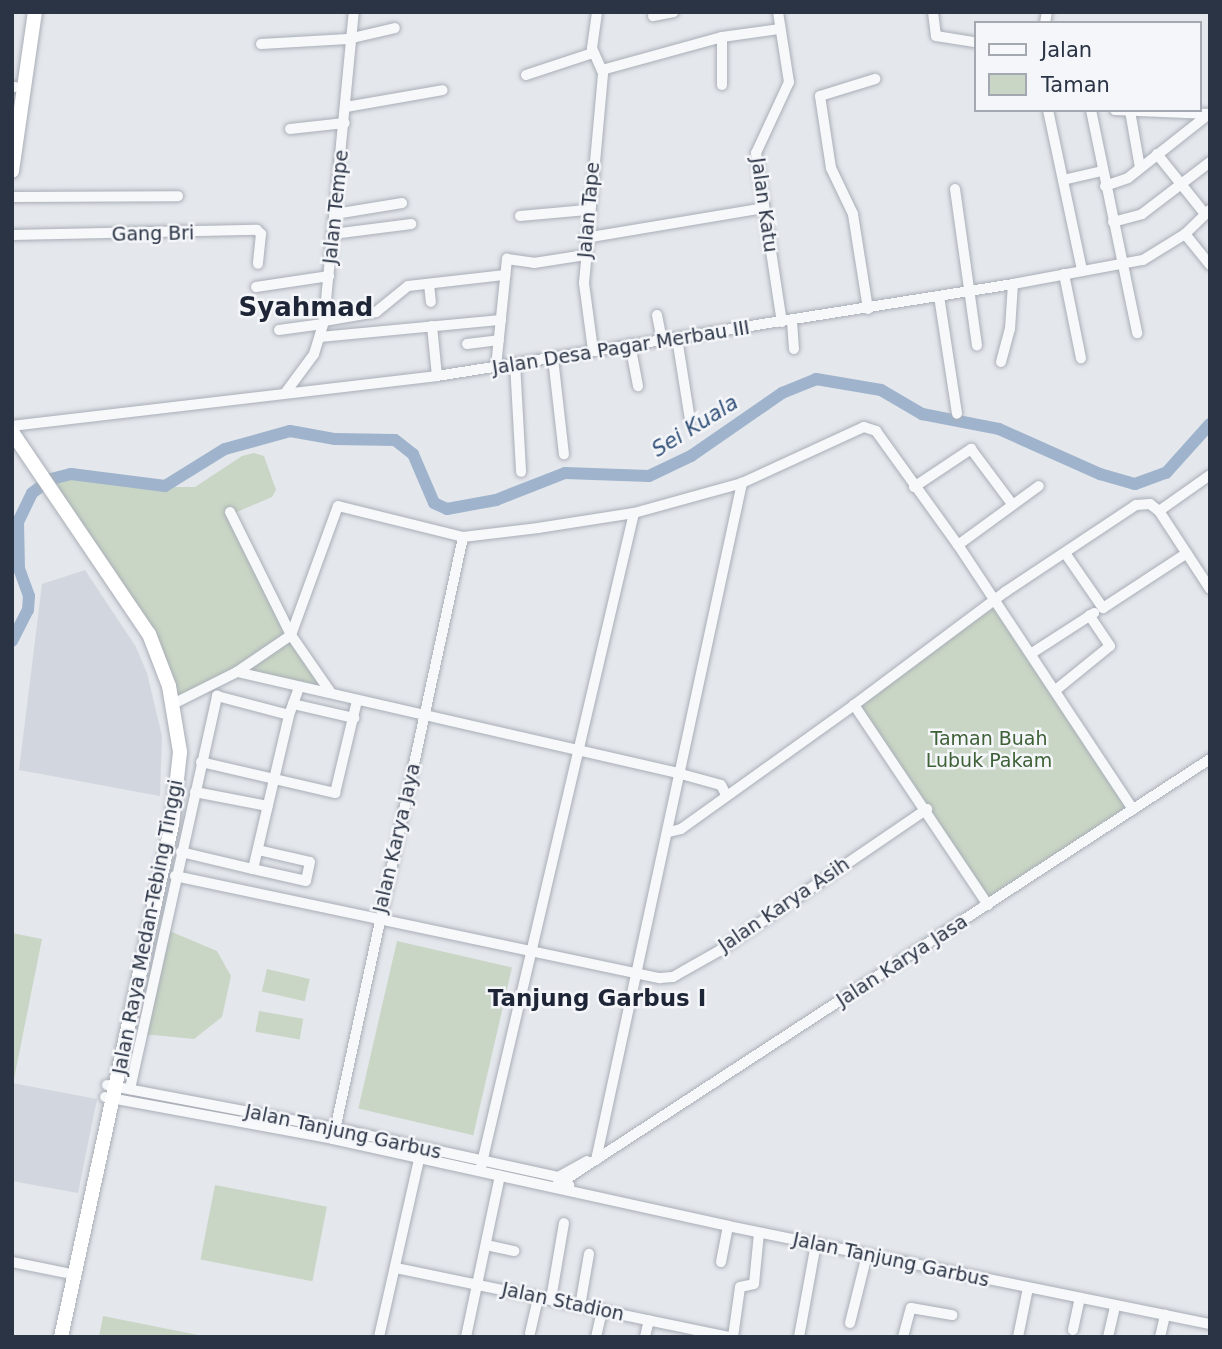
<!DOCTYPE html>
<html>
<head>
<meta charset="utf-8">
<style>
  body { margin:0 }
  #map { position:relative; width:1222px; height:1349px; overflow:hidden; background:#e4e7ec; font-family:"DejaVu Sans",sans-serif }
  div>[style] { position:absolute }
  .built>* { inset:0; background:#d2d6de }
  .green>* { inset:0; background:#c9d6c5; transform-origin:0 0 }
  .river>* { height:12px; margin:-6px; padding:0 6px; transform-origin:6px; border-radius:6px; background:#9fb4cc }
  .roads { filter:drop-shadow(0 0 2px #a9aeb7) drop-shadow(0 0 2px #a9aeb7) }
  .minor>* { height:10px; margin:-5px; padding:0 5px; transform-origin:5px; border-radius:5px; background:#f7f8fa }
  .highway>* { height:14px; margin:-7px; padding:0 7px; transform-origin:7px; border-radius:7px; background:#fff }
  span { translate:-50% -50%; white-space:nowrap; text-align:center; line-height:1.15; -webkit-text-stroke:5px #f4f6f9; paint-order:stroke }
  .street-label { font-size:19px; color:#2b3445 }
  .park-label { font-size:19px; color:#3f6138 }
  .water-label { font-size:21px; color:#34527a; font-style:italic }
  .quarter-label { font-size:23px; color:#1d2536; font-weight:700 }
  .district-label { font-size:26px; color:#1d2536; font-weight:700 }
  .frame { position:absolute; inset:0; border:14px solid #2b3445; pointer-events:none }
  .legend { position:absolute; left:974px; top:21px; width:228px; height:91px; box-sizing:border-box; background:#f4f6f9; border:2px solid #a4a8b1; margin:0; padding:9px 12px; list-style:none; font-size:21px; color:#2b3445 }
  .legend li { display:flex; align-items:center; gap:14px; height:35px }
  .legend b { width:35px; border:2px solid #a4a8b1 }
</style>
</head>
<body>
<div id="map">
  <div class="built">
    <i style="clip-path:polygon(85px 570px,136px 647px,147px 673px,162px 736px,160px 796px,19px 770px,42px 584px)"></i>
    <i style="clip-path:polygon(12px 1083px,97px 1099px,78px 1193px,12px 1181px)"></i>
  </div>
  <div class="green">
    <i style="clip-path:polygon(254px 453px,264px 456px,276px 490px,272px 497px,230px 515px,330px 694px,226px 676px,174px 701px,115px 579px,118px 575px,54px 484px,68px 478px,135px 487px,195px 487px,242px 456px)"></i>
    <i style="left:996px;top:607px;width:241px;height:170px;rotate:57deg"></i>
    <i style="clip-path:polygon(167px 930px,217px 951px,231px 976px,222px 1017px,194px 1039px,143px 1034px)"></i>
    <i style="clip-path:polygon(12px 933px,42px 939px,13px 1084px,12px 1084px)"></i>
    <i style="left:397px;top:941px;width:118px;height:172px;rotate:13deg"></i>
    <i style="left:267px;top:969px;width:44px;height:23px;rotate:13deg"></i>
    <i style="left:259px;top:1011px;width:45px;height:21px;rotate:10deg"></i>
    <i style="left:215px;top:1185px;width:114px;height:76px;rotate:11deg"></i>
    <i style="clip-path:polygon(103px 1316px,208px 1337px,99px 1337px)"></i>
  </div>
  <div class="river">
    <i style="left:12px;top:641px;width:35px;rotate:-63deg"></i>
    <i style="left:28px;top:610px;width:14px;rotate:-86deg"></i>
    <i style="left:29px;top:596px;width:29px;rotate:-110deg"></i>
    <i style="left:19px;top:569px;width:47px;rotate:-91.2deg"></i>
    <i style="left:18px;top:522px;width:32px;rotate:-64deg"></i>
    <i style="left:32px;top:493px;width:24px;rotate:-36deg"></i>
    <i style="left:51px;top:479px;width:21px;rotate:-14deg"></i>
    <i style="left:71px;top:474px;width:95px;rotate:7.3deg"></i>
    <i style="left:165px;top:486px;width:70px;rotate:-31.7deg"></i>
    <i style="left:225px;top:449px;width:67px;rotate:-15.5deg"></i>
    <i style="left:290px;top:431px;width:46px;rotate:10.1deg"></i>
    <i style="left:335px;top:439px;width:60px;rotate:1deg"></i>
    <i style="left:395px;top:440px;width:23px;rotate:38deg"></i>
    <i style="left:413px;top:454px;width:53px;rotate:66.8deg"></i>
    <i style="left:434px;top:503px;width:14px;rotate:25deg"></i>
    <i style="left:447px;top:509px;width:50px;rotate:-10.4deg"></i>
    <i style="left:496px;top:500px;width:74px;rotate:-21.4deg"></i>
    <i style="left:565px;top:473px;width:84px;rotate:2deg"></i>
    <i style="left:649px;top:476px;width:47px;rotate:-25.5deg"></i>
    <i style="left:691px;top:456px;width:111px;rotate:-34.7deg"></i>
    <i style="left:782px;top:393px;width:37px;rotate:-22deg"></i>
    <i style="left:816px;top:379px;width:66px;rotate:9.6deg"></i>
    <i style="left:881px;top:390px;width:48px;rotate:30.3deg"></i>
    <i style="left:922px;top:414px;width:78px;rotate:11deg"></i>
    <i style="left:999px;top:429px;width:111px;rotate:24deg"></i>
    <i style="left:1100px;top:474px;width:36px;rotate:16deg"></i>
    <i style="left:1135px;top:484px;width:33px;rotate:-20deg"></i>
    <i style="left:1166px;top:473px;width:66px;rotate:-48.1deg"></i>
  </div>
  <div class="roads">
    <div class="minor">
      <i style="left:778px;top:12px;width:71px;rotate:81.1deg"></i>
      <i style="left:789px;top:82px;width:78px;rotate:114.9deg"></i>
      <i style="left:756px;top:153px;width:171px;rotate:81.3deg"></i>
      <i style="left:933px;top:12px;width:24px;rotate:83deg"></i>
      <i style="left:936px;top:36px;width:39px;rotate:9deg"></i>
      <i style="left:653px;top:16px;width:21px;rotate:-11deg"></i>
      <i style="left:1045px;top:23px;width:11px;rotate:-80deg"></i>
      <i style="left:261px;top:44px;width:87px;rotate:-3.3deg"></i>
      <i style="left:348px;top:39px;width:48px;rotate:-13.2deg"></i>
      <i style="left:602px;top:70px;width:124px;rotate:-15.4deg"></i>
      <i style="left:722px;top:37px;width:59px;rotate:-7.9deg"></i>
      <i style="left:526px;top:75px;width:71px;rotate:-18.2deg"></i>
      <i style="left:722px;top:85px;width:48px;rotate:-90deg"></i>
      <i style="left:12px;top:87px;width:3px"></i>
      <i style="left:346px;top:107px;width:98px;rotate:-9.9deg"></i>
      <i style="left:1048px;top:110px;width:164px;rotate:78deg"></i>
      <i style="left:1091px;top:110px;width:228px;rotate:78.3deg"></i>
      <i style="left:1115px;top:110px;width:95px;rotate:2.4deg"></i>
      <i style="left:1130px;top:111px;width:58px;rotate:80deg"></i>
      <i style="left:290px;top:129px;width:55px;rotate:-6.2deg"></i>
      <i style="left:1157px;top:154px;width:77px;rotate:51.3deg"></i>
      <i style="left:1063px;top:180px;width:40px;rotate:-13deg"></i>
      <i style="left:1105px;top:186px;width:24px;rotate:-19deg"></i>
      <i style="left:1128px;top:178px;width:103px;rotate:-38.3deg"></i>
      <i style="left:955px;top:189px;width:158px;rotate:82deg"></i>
      <i style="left:12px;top:197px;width:166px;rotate:-0.3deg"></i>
      <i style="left:335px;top:214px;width:68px;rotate:-9.3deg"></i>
      <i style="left:520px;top:216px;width:67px;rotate:-5.1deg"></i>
      <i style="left:1113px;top:222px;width:30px;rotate:-15deg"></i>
      <i style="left:1142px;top:214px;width:86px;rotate:-37.4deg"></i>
      <i style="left:333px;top:234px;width:79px;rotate:-7.3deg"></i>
      <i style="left:1185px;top:234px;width:40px;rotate:51deg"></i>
      <i style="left:12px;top:235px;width:245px;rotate:-1.2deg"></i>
      <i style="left:257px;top:230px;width:6px;rotate:45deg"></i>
      <i style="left:261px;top:234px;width:30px;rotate:96deg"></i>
      <i style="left:585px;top:238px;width:181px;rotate:-9.5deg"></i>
      <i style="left:1064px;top:274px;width:86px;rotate:78.6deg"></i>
      <i style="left:429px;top:284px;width:18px;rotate:84deg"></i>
      <i style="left:256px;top:287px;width:74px;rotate:-8.6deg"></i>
      <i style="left:939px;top:296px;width:119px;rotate:81.3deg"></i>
      <i style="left:868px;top:309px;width:96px;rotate:-99deg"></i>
      <i style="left:853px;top:214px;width:51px;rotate:-115.6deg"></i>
      <i style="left:831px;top:168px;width:73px;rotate:-98.7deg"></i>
      <i style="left:820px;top:96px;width:58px;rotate:-17.2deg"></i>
      <i style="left:657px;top:315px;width:25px;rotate:79deg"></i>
      <i style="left:324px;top:321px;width:53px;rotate:-9.8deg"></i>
      <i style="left:376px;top:312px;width:41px;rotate:-39.1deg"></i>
      <i style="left:408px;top:286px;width:98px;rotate:-6.5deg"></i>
      <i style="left:792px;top:321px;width:28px;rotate:86deg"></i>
      <i style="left:432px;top:326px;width:50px;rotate:84.3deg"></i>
      <i style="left:279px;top:330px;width:44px;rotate:-7.8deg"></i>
      <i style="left:320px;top:337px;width:182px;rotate:-5.4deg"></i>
      <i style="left:677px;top:338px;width:83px;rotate:81deg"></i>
      <i style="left:467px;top:344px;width:32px;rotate:-7deg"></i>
      <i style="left:630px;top:344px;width:43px;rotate:79.2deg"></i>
      <i style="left:593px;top:350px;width:68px;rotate:-97.7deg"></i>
      <i style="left:584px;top:283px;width:211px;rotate:-84.8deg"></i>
      <i style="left:603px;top:73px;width:27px;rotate:-114deg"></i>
      <i style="left:592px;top:48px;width:36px;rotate:-82deg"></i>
      <i style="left:553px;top:358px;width:97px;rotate:83.5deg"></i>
      <i style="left:1001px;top:362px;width:34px;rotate:-75deg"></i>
      <i style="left:1010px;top:329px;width:45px;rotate:-86.2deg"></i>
      <i style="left:515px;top:363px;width:109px;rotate:86.8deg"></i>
      <i style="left:496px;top:367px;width:109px;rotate:-84.2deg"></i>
      <i style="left:507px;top:259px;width:27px;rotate:8deg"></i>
      <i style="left:534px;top:263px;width:52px;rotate:-8.9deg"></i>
      <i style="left:286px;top:392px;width:47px;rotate:-53.6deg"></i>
      <i style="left:314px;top:354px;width:34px;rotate:-73deg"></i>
      <i style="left:324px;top:321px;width:310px;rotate:-84.5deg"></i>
      <i style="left:12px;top:426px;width:428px;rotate:-6.7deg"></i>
      <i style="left:437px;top:376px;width:583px;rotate:-9.07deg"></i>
      <i style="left:1013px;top:284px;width:132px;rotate:-10.5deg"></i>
      <i style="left:1143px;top:260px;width:49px;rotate:-31.8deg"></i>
      <i style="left:1185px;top:234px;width:35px;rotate:-44deg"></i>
      <i style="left:914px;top:487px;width:69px;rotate:-33.7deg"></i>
      <i style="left:971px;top:449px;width:69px;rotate:53.3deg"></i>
      <i style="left:1159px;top:511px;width:93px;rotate:56.8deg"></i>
      <i style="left:230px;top:512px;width:137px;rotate:63.6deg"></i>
      <i style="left:291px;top:635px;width:70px;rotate:55.4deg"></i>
      <i style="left:958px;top:545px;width:100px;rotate:-36.1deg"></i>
      <i style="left:1065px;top:553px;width:67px;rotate:55.4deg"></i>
      <i style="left:1103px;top:608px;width:100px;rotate:-33.2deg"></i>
      <i style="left:1032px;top:653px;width:74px;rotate:-32.8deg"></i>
      <i style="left:237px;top:672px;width:456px;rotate:12.9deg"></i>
      <i style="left:681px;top:774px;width:41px;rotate:15.4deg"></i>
      <i style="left:721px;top:785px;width:9px;rotate:63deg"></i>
      <i style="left:1057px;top:689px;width:68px;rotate:-39.1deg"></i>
      <i style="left:1110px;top:646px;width:37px;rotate:-124deg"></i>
      <i style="left:173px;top:704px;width:72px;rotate:-26.6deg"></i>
      <i style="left:237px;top:672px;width:65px;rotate:-34.4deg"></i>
      <i style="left:291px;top:635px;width:137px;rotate:-70deg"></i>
      <i style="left:338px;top:506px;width:129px;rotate:13.9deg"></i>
      <i style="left:463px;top:537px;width:76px;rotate:-6.8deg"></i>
      <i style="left:538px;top:528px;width:97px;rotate:-8.9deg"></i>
      <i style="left:634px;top:513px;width:112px;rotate:-15.5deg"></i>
      <i style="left:742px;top:483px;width:134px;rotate:-24.7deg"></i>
      <i style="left:864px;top:427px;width:13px;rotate:18deg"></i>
      <i style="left:876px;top:431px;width:140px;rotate:54.3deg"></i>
      <i style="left:958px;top:545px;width:317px;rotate:56.5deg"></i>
      <i style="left:293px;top:704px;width:63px;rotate:12.9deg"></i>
      <i style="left:201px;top:762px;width:138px;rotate:13deg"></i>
      <i style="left:335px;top:793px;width:95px;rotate:-76.6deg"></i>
      <i style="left:195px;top:792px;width:74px;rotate:10.9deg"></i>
      <i style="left:669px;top:832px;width:12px;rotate:-14deg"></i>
      <i style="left:681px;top:829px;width:213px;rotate:-35.6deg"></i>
      <i style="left:258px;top:850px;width:53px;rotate:13deg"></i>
      <i style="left:310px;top:862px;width:19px;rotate:102deg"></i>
      <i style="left:306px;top:881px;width:54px;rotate:-167.2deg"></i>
      <i style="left:253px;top:869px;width:158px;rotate:-76.8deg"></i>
      <i style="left:289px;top:715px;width:30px;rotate:-70deg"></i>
      <i style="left:181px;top:852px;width:74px;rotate:13.3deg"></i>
      <i style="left:175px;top:876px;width:496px;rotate:11.9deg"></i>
      <i style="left:660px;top:978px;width:13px;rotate:-4deg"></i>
      <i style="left:673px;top:977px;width:53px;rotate:-29.5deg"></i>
      <i style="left:719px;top:951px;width:252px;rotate:-34.3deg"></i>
      <i style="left:988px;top:905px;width:241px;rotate:-123.8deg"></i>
      <i style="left:854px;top:705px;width:189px;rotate:-36.8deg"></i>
      <i style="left:1005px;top:592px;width:157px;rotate:-33.6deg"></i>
      <i style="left:1136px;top:505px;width:14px;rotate:-4deg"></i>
      <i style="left:1150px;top:504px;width:11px;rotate:38deg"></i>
      <i style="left:1159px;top:511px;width:62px;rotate:-35.2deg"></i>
      <i style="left:107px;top:1085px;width:231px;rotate:10.7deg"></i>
      <i style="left:334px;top:1128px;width:229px;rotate:12.3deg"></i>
      <i style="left:558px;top:1177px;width:14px;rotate:36deg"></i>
      <i style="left:130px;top:1089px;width:403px;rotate:-77.5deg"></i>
      <i style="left:217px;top:696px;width:74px;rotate:14.8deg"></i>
      <i style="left:105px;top:1097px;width:232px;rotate:10.4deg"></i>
      <i style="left:333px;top:1139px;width:404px;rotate:12.4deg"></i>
      <i style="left:728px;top:1226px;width:492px;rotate:11.5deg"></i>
      <i style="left:333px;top:1139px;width:616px;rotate:-77.81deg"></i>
      <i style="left:596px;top:1160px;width:693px;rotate:-77.83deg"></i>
      <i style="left:480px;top:1171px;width:676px;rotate:-76.83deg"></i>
      <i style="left:558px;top:1177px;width:33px;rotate:-29deg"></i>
      <i style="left:557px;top:1185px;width:780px;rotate:-33.12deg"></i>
      <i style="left:486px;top:1245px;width:29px;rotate:12deg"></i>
      <i style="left:12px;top:1262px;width:55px;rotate:11.5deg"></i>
      <i style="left:721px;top:1262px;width:37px;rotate:-79deg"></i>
      <i style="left:396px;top:1268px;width:341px;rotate:11.7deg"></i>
      <i style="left:551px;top:1299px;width:77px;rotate:-80.3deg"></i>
      <i style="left:580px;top:1306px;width:53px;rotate:-80.2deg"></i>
      <i style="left:850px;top:1323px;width:70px;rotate:-76deg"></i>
      <i style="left:1073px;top:1330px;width:33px;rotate:-78deg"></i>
      <i style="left:530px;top:1333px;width:37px;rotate:-77deg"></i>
      <i style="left:379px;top:1337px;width:182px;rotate:-77.3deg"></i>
      <i style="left:466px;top:1337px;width:165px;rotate:-78.1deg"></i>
      <i style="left:596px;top:1337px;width:28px;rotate:-77deg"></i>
      <i style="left:645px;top:1337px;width:17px;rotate:-77deg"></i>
      <i style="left:733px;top:1337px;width:50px;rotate:-82deg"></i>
      <i style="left:740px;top:1287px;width:14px;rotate:-12deg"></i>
      <i style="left:754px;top:1284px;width:51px;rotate:-84.4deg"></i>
      <i style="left:799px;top:1337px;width:96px;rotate:-79.7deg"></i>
      <i style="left:903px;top:1337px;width:30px;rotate:-75deg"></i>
      <i style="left:911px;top:1308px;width:42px;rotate:9.7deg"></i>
      <i style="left:1018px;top:1337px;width:50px;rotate:-78.5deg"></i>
      <i style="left:1108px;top:1337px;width:32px;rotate:-77deg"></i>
      <i style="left:1160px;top:1337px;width:23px;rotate:-77deg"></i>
    </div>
    <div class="highway">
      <i style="left:12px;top:171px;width:161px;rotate:-81.8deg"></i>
      <i style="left:12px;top:432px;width:244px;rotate:55.9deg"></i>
      <i style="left:149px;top:634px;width:56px;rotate:69deg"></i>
      <i style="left:169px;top:686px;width:67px;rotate:80.5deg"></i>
      <i style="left:180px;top:752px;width:72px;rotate:96.3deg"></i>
      <i style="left:172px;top:824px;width:525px;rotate:102.21deg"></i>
    </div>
  </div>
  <div class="street-label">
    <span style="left:764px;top:205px;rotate:82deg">Jalan Katu</span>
    <span style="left:336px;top:207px;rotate:-84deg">Jalan Tempe</span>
    <span style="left:589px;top:210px;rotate:-85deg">Jalan Tape</span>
    <span style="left:153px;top:234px;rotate:-1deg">Gang Bri</span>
    <span style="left:621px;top:348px;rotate:-9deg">Jalan Desa Pagar Merbau III</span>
    <span style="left:397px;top:838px;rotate:-77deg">Jalan Karya Jaya</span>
    <span style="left:784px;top:905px;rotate:-34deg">Jalan Karya Asih</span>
    <span style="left:148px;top:927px;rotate:-79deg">Jalan Raya Medan-Tebing Tinggi</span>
    <span style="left:902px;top:961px;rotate:-33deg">Jalan Karya Jasa</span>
    <span style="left:343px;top:1132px;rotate:12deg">Jalan Tanjung Garbus</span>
    <span style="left:891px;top:1260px;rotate:12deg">Jalan Tanjung Garbus</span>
    <span style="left:563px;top:1302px;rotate:12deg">Jalan Stadion</span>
  </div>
  <div class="park-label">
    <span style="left:989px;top:750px">Taman Buah<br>Lubuk Pakam</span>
  </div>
  <div class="water-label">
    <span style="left:695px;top:426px;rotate:-32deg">Sei Kuala</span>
  </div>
  <div class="quarter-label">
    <span style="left:597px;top:998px">Tanjung Garbus I</span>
  </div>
  <div class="district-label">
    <span style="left:306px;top:308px">Syahmad</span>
  </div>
  <div class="frame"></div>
  <ul class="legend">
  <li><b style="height:9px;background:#f7f8fa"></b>Jalan</li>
  <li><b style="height:19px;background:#c9d6c5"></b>Taman</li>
  </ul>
</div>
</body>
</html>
